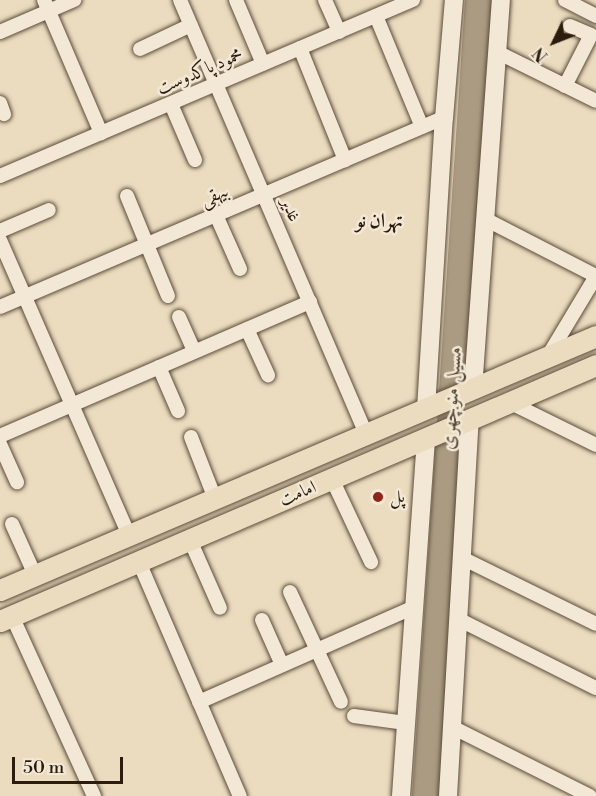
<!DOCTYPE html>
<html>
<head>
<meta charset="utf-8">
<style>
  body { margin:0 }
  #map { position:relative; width:596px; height:796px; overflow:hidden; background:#ebdcbf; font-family:"Libre Bodoni",Amiri,serif }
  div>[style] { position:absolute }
  .river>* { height:27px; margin:-13.5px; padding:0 13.5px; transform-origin:13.5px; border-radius:13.5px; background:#aa9b82 }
  .roads { filter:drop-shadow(0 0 2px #5b4c3a) drop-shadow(0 0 2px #5b4c3a) }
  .minor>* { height:14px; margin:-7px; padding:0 7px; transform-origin:7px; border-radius:7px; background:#f2e8d5 }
  .secondary>* { height:18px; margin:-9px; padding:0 9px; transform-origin:9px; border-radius:9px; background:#f2e8d5 }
  .primary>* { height:21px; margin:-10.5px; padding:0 10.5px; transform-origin:10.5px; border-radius:10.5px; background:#ebdcbf }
  .dots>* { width:16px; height:16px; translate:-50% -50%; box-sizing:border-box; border:3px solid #f2e8d5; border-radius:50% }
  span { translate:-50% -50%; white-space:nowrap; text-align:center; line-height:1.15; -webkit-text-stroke:5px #f2e8d5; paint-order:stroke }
  .street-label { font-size:18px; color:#2b1c0d }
  .poi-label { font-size:18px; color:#2b1c0d }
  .left { translate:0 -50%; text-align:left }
  .neighbourhood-label { font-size:20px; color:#2b1c0d; font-weight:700 }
  .water-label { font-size:20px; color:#574836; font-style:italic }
  .north { position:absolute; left:524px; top:12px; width:60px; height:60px; -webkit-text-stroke:4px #f2e8d5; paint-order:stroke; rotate:227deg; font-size:16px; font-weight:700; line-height:24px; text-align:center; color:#2b1c0d }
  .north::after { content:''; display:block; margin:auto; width:21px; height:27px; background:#2b1c0d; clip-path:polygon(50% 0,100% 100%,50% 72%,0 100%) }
  .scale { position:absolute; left:12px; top:757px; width:111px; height:27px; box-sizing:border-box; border:3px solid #2b1c0d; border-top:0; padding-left:8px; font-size:18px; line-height:21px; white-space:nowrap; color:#2b1c0d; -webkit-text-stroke:4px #f2e8d5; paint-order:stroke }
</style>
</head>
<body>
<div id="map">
  <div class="river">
    <i style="left:425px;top:796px;width:798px;rotate:-86.19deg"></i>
  </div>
  <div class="roads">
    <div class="minor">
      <i style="left:44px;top:0;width:145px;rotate:66.8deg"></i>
      <i style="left:180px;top:0;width:472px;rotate:66.8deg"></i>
      <i style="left:236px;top:0;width:69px;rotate:67.1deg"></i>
      <i style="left:325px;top:0;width:35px;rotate:66deg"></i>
      <i style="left:565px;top:0;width:35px;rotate:27deg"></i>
      <i style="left:376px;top:16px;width:120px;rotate:67.5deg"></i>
      <i style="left:0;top:32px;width:81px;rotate:-23.4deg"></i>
      <i style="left:300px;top:48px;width:121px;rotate:68.1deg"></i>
      <i style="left:140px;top:49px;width:56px;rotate:-25.2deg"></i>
      <i style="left:497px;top:52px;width:110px;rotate:26.3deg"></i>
      <i style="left:565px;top:86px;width:57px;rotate:-63deg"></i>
      <i style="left:591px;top:35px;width:23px;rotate:-157deg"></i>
      <i style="left:0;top:103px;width:12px;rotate:70deg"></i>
      <i style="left:171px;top:104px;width:61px;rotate:66.8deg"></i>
      <i style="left:0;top:176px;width:449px;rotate:-23.1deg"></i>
      <i style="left:127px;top:196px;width:108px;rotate:67.7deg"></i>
      <i style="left:216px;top:215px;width:59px;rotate:66deg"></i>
      <i style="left:485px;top:219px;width:125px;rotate:27.2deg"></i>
      <i style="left:0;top:231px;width:53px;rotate:-23.2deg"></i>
      <i style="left:0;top:240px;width:322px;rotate:66.4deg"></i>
      <i style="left:0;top:307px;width:483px;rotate:-23.1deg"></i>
      <i style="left:179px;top:317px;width:37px;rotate:66deg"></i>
      <i style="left:247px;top:329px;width:51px;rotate:65.5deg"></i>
      <i style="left:548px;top:356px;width:93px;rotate:-59deg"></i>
      <i style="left:159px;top:367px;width:48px;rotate:66.6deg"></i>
      <i style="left:511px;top:403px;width:95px;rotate:26.3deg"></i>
      <i style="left:0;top:436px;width:338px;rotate:-23.4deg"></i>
      <i style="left:191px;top:437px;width:66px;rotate:68.8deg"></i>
      <i style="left:0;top:444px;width:42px;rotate:65.9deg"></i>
      <i style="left:332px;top:479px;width:92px;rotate:64.8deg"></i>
      <i style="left:12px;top:524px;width:56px;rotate:65.7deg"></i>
      <i style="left:190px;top:540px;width:74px;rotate:66.2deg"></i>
      <i style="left:462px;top:558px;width:149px;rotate:26.2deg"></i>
      <i style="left:139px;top:562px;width:255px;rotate:66.7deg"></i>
      <i style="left:290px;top:592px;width:121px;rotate:65.1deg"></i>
      <i style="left:12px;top:616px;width:198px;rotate:65.5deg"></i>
      <i style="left:458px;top:619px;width:154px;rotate:26.6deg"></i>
      <i style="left:262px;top:620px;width:49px;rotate:66deg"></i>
      <i style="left:199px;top:702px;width:235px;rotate:-23.8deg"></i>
      <i style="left:354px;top:716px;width:52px;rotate:7.7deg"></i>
      <i style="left:452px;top:727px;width:154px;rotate:26.6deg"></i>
    </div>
    <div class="secondary">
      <i style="left:473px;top:389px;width:390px;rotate:-85.9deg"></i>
      <i style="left:426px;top:409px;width:292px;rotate:-86.5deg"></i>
      <i style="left:444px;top:118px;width:118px;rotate:-85.2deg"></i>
      <i style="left:401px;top:796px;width:358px;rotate:-86deg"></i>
      <i style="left:448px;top:796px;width:377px;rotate:-86.7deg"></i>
    </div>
    <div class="primary">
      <i style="left:0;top:590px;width:648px;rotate:-23.08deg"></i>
      <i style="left:0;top:621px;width:649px;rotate:-23.24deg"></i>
    </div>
  </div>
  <div class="dots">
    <i style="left:378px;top:497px;background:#8f2418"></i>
  </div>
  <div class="street-label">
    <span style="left:200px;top:72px;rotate:-23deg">محمود پاکدوست</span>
    <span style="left:215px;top:196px;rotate:-23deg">بیهقی</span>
    <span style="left:290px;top:210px;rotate:67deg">غدیر</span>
    <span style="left:298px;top:494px;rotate:-23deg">امامت</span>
  </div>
  <div class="poi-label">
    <span class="left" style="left:390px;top:497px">پل</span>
  </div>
  <div class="neighbourhood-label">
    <span style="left:379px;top:221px">تهران نو</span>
  </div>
  <div class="water-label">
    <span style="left:452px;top:398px;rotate:-86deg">مسیل منوچهری</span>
  </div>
  <div class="north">N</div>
  <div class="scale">50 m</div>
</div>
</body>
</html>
